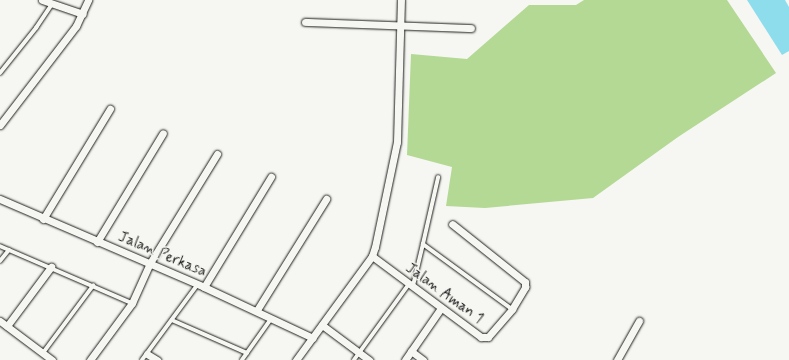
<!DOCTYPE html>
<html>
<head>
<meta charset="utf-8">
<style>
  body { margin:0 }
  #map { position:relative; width:789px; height:360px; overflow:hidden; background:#f6f6f2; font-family:Mynerve,sans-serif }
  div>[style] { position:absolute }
  .green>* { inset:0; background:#b3d995 }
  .water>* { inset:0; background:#8eddec }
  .roads { filter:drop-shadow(0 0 1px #1c1c1c) drop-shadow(0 0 1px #1c1c1c) }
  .service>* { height:3.5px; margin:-1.75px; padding:0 1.75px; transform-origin:1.75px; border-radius:1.75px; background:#f6f6f2 }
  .minor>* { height:7px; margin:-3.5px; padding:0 3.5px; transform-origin:3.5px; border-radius:3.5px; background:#f6f6f2 }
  span { translate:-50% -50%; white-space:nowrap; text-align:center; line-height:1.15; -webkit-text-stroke:3px #f6f6f2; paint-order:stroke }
  .street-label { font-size:15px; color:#1c1c1c }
</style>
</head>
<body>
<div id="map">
  <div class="green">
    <i style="clip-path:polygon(584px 0,727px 0,776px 73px,678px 137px,593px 198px,485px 208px,446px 206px,452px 167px,407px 155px,411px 54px,467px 59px,529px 5px,576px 5px)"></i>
  </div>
  <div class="water">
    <i style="clip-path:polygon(747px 0,785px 0,789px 7px,789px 51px,782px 55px)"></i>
  </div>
  <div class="roads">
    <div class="service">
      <i style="left:0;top:73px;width:58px;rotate:-51.3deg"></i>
      <i style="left:36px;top:28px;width:29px;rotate:-56deg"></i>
      <i style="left:423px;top:244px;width:68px;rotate:-77.2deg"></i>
      <i style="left:0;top:246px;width:144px;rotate:23.4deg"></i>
      <i style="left:0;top:261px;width:14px;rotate:-51deg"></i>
      <i style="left:413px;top:286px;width:43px;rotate:-76.6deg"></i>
      <i style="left:423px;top:244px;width:110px;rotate:36.1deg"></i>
      <i style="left:172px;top:320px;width:82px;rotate:23.7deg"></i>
      <i style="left:43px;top:353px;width:84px;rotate:-53.3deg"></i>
      <i style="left:142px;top:360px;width:94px;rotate:-53.6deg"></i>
      <i style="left:242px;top:360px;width:50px;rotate:-54.7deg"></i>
      <i style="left:354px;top:360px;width:94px;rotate:-54.1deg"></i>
    </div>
    <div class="minor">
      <i style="left:42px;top:0;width:43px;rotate:18.9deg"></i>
      <i style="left:305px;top:22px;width:166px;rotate:2.1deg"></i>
      <i style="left:0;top:125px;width:125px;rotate:-52.5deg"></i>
      <i style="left:76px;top:26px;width:29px;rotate:-65deg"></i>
      <i style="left:0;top:199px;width:222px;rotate:23.3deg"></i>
      <i style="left:204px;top:287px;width:120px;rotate:25.1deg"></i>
      <i style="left:43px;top:219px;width:129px;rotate:-58.7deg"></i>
      <i style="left:97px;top:242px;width:127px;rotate:-58.8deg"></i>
      <i style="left:372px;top:256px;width:136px;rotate:36.6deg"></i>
      <i style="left:481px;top:337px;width:7px"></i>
      <i style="left:488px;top:337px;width:37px;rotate:-49deg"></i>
      <i style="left:512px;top:309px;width:26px;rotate:-59deg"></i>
      <i style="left:525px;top:287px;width:5px;rotate:-90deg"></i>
      <i style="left:525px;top:282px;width:93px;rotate:-141.5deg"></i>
      <i style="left:204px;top:287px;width:129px;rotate:-58.7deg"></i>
      <i style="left:257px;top:310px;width:131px;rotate:-58.1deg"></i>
      <i style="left:0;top:321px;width:65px;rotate:36.9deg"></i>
      <i style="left:322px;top:325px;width:59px;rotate:36.7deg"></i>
      <i style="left:7px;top:326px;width:74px;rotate:-53.3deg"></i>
      <i style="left:411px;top:351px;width:15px;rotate:37deg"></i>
      <i style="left:147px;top:354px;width:12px;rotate:31deg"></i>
      <i style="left:90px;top:360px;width:71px;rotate:-53.6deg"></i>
      <i style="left:132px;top:303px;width:44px;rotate:-65.8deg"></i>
      <i style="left:150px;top:263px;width:128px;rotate:-58.4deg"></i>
      <i style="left:296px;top:360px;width:129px;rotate:-53.8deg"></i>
      <i style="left:372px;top:256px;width:9px;rotate:-72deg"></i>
      <i style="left:375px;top:247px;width:107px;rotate:-78.2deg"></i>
      <i style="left:397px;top:142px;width:142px;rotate:-88.4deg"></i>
      <i style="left:405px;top:360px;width:63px;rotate:-55.3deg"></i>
      <i style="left:617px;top:360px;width:45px;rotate:-60.6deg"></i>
    </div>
  </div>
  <div class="street-label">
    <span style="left:162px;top:255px;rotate:23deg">Jalan Perkasa</span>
    <span style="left:444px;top:294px;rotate:36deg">Jalan Aman 1</span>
  </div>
</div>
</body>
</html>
